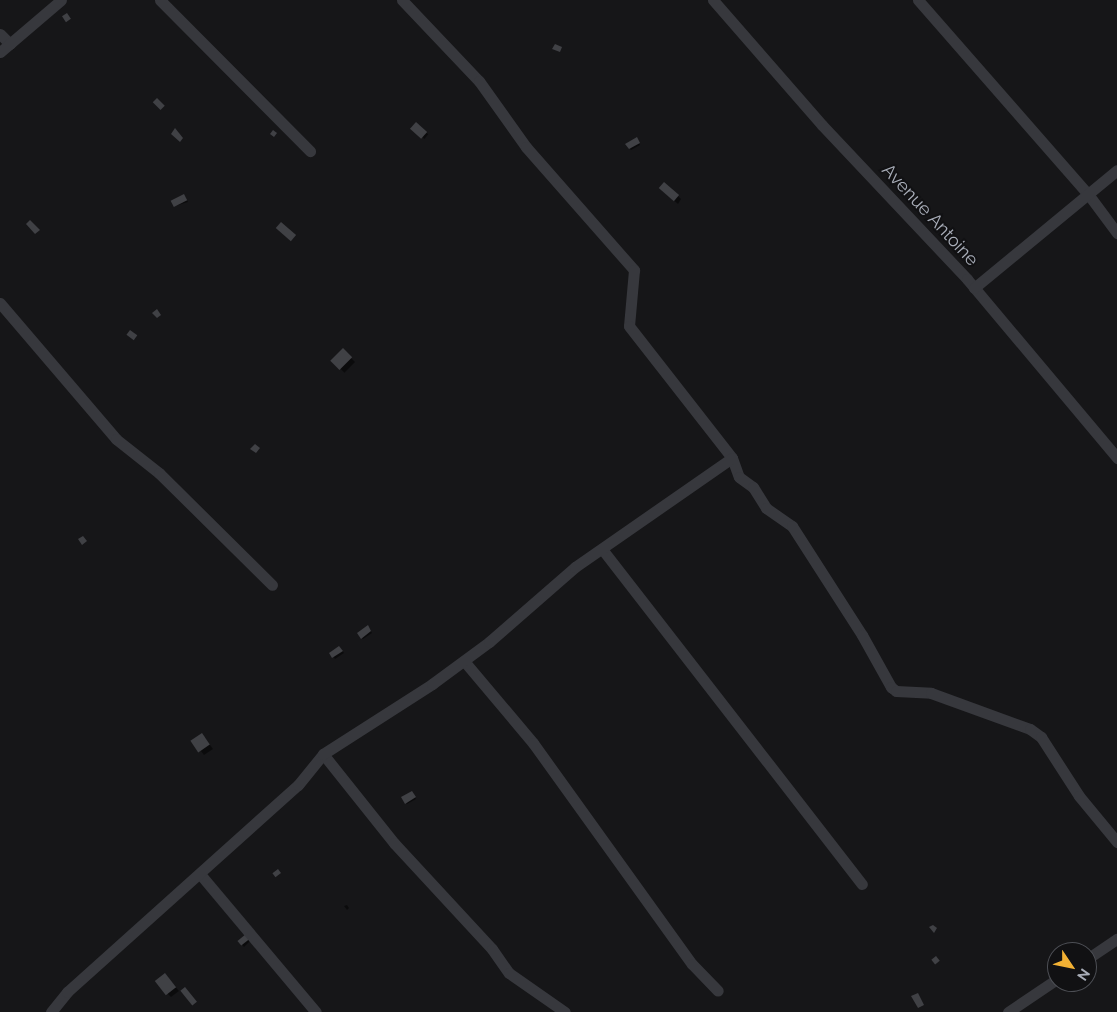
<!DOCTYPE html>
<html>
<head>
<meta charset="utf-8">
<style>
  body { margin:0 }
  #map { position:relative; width:1117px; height:1012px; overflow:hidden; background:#161618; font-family:Raleway,sans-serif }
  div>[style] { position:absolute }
  .shadow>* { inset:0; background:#0007; transform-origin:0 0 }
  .building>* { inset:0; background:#404145; transform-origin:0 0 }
  .street>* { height:11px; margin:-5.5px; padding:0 5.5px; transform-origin:5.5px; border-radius:5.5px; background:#37383d }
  span { translate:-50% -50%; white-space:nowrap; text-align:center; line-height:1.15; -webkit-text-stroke:4px #111113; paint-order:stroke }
  .street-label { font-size:18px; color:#a8adb8 }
  .north { position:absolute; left:1047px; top:942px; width:50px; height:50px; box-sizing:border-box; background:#111113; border:1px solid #4d4f55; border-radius:50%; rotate:124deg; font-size:14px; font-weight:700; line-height:20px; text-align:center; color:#a8adb8 }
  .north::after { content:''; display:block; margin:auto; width:18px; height:22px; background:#f2b134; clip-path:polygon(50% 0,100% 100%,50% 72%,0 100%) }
</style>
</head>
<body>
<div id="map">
  <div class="shadow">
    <i style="left:416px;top:124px;width:16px;height:6px;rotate:40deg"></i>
    <i style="clip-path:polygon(638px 140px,640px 145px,631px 150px,630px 149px)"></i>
    <i style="clip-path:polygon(664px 192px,678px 196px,681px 199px,678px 204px)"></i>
    <i style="clip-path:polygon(185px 197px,188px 202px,175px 206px)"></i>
    <i style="left:343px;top:350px;width:17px;height:15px;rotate:45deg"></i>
    <i style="clip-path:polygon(369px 628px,372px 633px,363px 639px,362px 638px)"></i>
    <i style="clip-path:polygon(341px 649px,344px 653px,335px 659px,331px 653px)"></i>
    <i style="clip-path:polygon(205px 738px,213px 749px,204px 755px,193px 741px)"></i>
    <i style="clip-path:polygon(413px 794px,416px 799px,407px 804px,406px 803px)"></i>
    <i style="clip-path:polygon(347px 905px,349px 908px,347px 910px,344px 906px)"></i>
    <i style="clip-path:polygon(246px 936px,250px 941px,244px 947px,239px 941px)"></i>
    <i style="clip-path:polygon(168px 979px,179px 991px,171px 997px,168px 994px)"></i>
  </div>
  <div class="building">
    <i style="left:67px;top:13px;width:7px;height:6px;rotate:56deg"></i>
    <i style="clip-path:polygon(555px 44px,562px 47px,560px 52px,552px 49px)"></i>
    <i style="left:157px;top:98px;width:11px;height:6px;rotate:45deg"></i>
    <i style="left:416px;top:122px;width:15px;height:9px;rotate:42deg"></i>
    <i style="clip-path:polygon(175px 128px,183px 138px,180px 142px,171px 134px)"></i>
    <i style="left:273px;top:130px;width:5px;height:5px;rotate:37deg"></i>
    <i style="clip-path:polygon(637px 137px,640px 143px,629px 149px,625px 144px)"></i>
    <i style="left:664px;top:182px;width:20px;height:8px;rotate:41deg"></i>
    <i style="left:184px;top:194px;width:7px;height:15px;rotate:63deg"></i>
    <i style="clip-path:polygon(30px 220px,40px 230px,35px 234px,26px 224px)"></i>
    <i style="left:281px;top:222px;width:20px;height:8px;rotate:41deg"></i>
    <i style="clip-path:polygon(157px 309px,161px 315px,157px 318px,152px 313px)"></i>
    <i style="left:130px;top:330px;width:9px;height:6px;rotate:36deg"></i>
    <i style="left:343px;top:348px;width:13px;height:18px;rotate:45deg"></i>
    <i style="clip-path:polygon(255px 444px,260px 448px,256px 453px,250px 449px)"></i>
    <i style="clip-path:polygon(83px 536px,87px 541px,82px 545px,78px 539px)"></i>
    <i style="clip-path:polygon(368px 625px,371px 631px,361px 639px,357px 633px)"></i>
    <i style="clip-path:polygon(339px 646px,343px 651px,332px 658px,329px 653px)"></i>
    <i style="left:202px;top:733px;width:14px;height:14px;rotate:56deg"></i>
    <i style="clip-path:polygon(412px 791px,416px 797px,405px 804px,401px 797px)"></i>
    <i style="left:278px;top:869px;width:5px;height:7px;rotate:53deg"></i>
    <i style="clip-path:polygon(933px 925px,937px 928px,934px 933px,929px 927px)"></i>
    <i style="left:246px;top:934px;width:6px;height:11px;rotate:51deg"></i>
    <i style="left:936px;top:956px;width:6px;height:6px;rotate:51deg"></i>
    <i style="left:165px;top:973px;width:18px;height:13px;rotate:52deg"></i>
    <i style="left:185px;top:987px;width:19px;height:6px;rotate:51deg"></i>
    <i style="clip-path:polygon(918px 993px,924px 1005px,918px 1008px,911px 996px)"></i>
  </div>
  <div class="street">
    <i style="left:160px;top:0;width:213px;rotate:45.2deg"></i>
    <i style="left:402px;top:0;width:112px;rotate:46.5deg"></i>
    <i style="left:479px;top:81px;width:81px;rotate:54.5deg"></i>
    <i style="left:526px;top:147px;width:164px;rotate:48.7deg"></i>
    <i style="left:634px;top:270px;width:56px;rotate:95.1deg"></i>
    <i style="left:629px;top:326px;width:167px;rotate:52deg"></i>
    <i style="left:732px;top:458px;width:20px;rotate:70deg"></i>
    <i style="left:739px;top:477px;width:17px;rotate:36deg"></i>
    <i style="left:753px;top:487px;width:25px;rotate:58deg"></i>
    <i style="left:766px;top:508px;width:32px;rotate:35deg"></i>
    <i style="left:792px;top:526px;width:130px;rotate:57.3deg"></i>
    <i style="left:862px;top:635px;width:60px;rotate:60.9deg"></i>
    <i style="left:891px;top:687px;width:6px;rotate:39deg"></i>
    <i style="left:896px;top:691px;width:35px;rotate:3deg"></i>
    <i style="left:931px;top:693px;width:105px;rotate:20deg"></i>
    <i style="left:1030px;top:729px;width:14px;rotate:36deg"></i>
    <i style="left:1041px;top:737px;width:70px;rotate:57.2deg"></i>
    <i style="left:1079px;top:796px;width:60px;rotate:50.4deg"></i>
    <i style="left:713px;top:0;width:166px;rotate:48.9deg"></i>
    <i style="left:822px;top:125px;width:212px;rotate:46.7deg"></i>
    <i style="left:967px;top:279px;width:234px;rotate:50deg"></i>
    <i style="left:918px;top:0;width:258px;rotate:48.8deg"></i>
    <i style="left:1088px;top:194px;width:49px;rotate:53.4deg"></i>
    <i style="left:0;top:34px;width:14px;rotate:45deg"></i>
    <i style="left:0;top:52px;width:80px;rotate:-40.4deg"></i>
    <i style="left:974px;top:288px;width:185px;rotate:-39.5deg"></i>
    <i style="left:0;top:303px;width:179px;rotate:49.5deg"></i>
    <i style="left:116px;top:439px;width:55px;rotate:38.3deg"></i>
    <i style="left:159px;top:473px;width:159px;rotate:44.7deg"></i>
    <i style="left:602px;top:549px;width:424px;rotate:52.2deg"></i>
    <i style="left:464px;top:661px;width:107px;rotate:49.9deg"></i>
    <i style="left:533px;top:743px;width:272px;rotate:54.3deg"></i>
    <i style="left:692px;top:964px;width:37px;rotate:46deg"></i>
    <i style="left:323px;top:754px;width:114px;rotate:51.4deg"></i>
    <i style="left:394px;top:843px;width:144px;rotate:47.2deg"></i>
    <i style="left:492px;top:949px;width:29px;rotate:55deg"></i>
    <i style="left:509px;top:973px;width:68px;rotate:34.9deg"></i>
    <i style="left:200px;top:874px;width:180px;rotate:50deg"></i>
    <i style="left:1087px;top:959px;width:36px;rotate:-34deg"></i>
    <i style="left:51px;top:1012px;width:26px;rotate:-51deg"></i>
    <i style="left:67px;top:992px;width:310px;rotate:-41.9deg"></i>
    <i style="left:298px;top:785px;width:40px;rotate:-51deg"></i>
    <i style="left:323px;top:754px;width:130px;rotate:-32.7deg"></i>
    <i style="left:432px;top:684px;width:71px;rotate:-36.4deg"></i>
    <i style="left:489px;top:642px;width:114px;rotate:-41.1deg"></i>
    <i style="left:575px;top:567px;width:191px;rotate:-34.8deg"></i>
    <i style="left:1008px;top:1012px;width:59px;rotate:-34deg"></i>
  </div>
  <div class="street-label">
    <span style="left:930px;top:215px;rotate:47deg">Avenue Antoine</span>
  </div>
  <div class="north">N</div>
</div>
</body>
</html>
